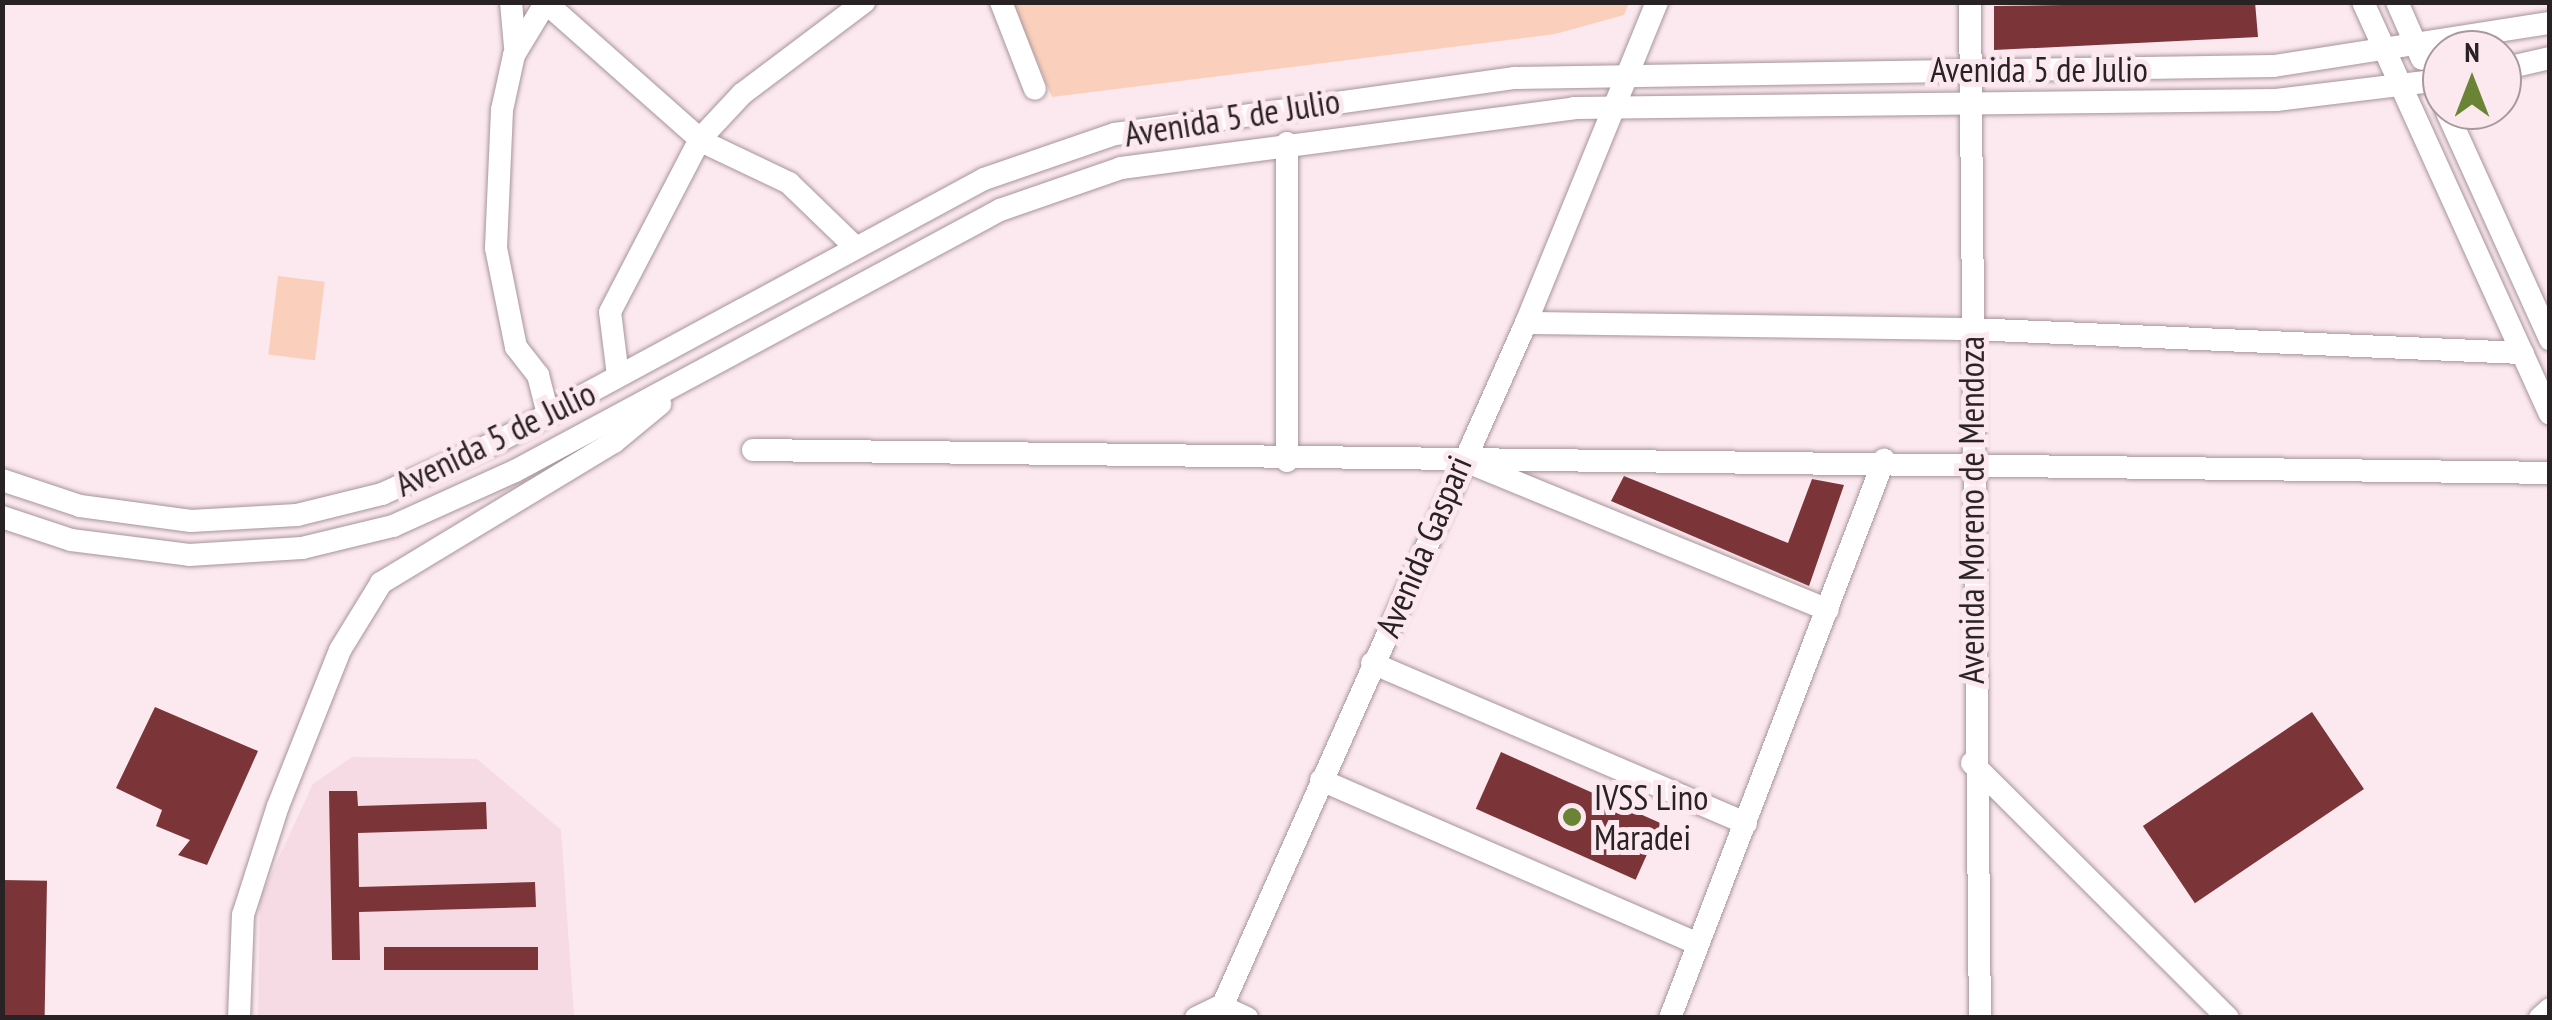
<!DOCTYPE html>
<html>
<head>
<meta charset="utf-8">
<style>
  body { margin:0 }
  #map { position:relative; width:2552px; height:1020px; overflow:hidden; background:#fce8ef; font-family:"PT Sans Narrow",sans-serif }
  div>[style] { position:absolute }
  .built>* { inset:0; background:#f6dae4 }
  .green>* { inset:0; background:#facfbb; transform-origin:0 0 }
  .building>* { inset:0; background:#7b3538; transform-origin:0 0 }
  .roads { filter:drop-shadow(0 0 2px #a7959b) drop-shadow(0 0 2px #a7959b) }
  .minor>* { height:22px; margin:-11px; padding:0 11px; transform-origin:11px; border-radius:11px; background:#fff }
  .dots>* { width:28px; height:28px; translate:-50% -50%; box-sizing:border-box; border:5px solid #fce8ef; border-radius:50% }
  span { translate:-50% -50%; white-space:nowrap; text-align:center; line-height:1.15; -webkit-text-stroke:10px #fce8ef; paint-order:stroke }
  .street-label { font-size:35px; color:#292225 }
  .poi-label { font-size:35px; color:#292225 }
  .left { translate:0 -50%; text-align:left }
  .frame { position:absolute; inset:0; border:5px solid #292225; pointer-events:none }
  .north { position:absolute; left:2422px; top:30px; width:100px; height:100px; box-sizing:border-box; background:#fce8ef; border:2px solid #a8999e; border-radius:50%; rotate:0deg; font-size:28px; font-weight:700; line-height:40px; text-align:center; color:#292225 }
  .north::after { content:''; display:block; margin:auto; width:35px; height:45px; background:#6b8335; clip-path:polygon(50% 0,100% 100%,50% 72%,0 100%) }
</style>
</head>
<body>
<div id="map">
  <div class="built">
    <i style="clip-path:polygon(352px 757px,477px 759px,561px 830px,574px 1017px,258px 1018px,260px 898px,313px 784px)"></i>
  </div>
  <div class="green">
    <i style="clip-path:polygon(1013px 3px,1629px 3px,1624px 15px,1555px 34px,1052px 97px)"></i>
    <i style="left:278px;top:276px;width:47px;height:79px;rotate:7deg"></i>
  </div>
  <div class="building">
    <i style="clip-path:polygon(2255px 2px,2258px 37px,1994px 50px,1994px 6px)"></i>
    <i style="clip-path:polygon(1624px 476px,1788px 543px,1812px 479px,1844px 485px,1809px 586px,1611px 501px)"></i>
    <i style="clip-path:polygon(155px 707px,258px 751px,207px 865px,178px 855px,190px 840px,156px 826px,162px 810px,116px 788px)"></i>
    <i style="left:2312px;top:712px;width:93px;height:204px;rotate:56deg"></i>
    <i style="left:1501px;top:752px;width:175px;height:62px;rotate:24deg"></i>
    <i style="clip-path:polygon(329px 791px,357px 791px,358px 806px,486px 802px,487px 829px,358px 833px,359px 887px,535px 882px,536px 907px,359px 912px,360px 960px,332px 960px)"></i>
    <i style="left:2px;top:880px;width:45px;height:138px;rotate:1deg"></i>
    <i style="left:538px;top:947px;width:23px;height:154px;rotate:90deg"></i>
  </div>
  <div class="roads">
    <div class="minor">
      <i style="left:511px;top:2px;width:45px;rotate:84.9deg"></i>
      <i style="left:545px;top:2px;width:207px;rotate:41.5deg"></i>
      <i style="left:546px;top:2px;width:62px;rotate:121.1deg"></i>
      <i style="left:514px;top:55px;width:56px;rotate:102.3deg"></i>
      <i style="left:502px;top:110px;width:138px;rotate:92.5deg"></i>
      <i style="left:496px;top:248px;width:101px;rotate:78.6deg"></i>
      <i style="left:516px;top:347px;width:36px;rotate:52deg"></i>
      <i style="left:538px;top:375px;width:40px;rotate:75.6deg"></i>
      <i style="left:1001px;top:2px;width:93px;rotate:68.7deg"></i>
      <i style="left:1970px;top:2px;width:1016px;rotate:89.44deg"></i>
      <i style="left:2363px;top:2px;width:452px;rotate:65.6deg"></i>
      <i style="left:2397px;top:2px;width:62px;rotate:66.3deg"></i>
      <i style="left:2502px;top:69px;width:49px;rotate:-12.9deg"></i>
      <i style="left:2446px;top:110px;width:252px;rotate:65.6deg"></i>
      <i style="left:701px;top:141px;width:98px;rotate:25.5deg"></i>
      <i style="left:789px;top:183px;width:93px;rotate:44.1deg"></i>
      <i style="left:1526px;top:323px;width:444px;rotate:0.8deg"></i>
      <i style="left:1970px;top:329px;width:553px;rotate:2.49deg"></i>
      <i style="left:618px;top:376px;width:64px;rotate:-97.1deg"></i>
      <i style="left:610px;top:312px;width:195px;rotate:-62.5deg"></i>
      <i style="left:700px;top:139px;width:62px;rotate:-47deg"></i>
      <i style="left:742px;top:94px;width:153px;rotate:-37deg"></i>
      <i style="left:753px;top:450px;width:1797px;rotate:0.73deg"></i>
      <i style="left:1287px;top:461px;width:318px;rotate:-90deg"></i>
      <i style="left:1477px;top:466px;width:379px;rotate:22.3deg"></i>
      <i style="left:2px;top:480px;width:82px;rotate:18.4deg"></i>
      <i style="left:80px;top:506px;width:112px;rotate:7.7deg"></i>
      <i style="left:191px;top:521px;width:106px;rotate:-3.2deg"></i>
      <i style="left:297px;top:515px;width:88px;rotate:-13.9deg"></i>
      <i style="left:382px;top:494px;width:128px;rotate:-24.4deg"></i>
      <i style="left:499px;top:441px;width:551px;rotate:-28.38deg"></i>
      <i style="left:984px;top:179px;width:139px;rotate:-19deg"></i>
      <i style="left:1115px;top:134px;width:404px;rotate:-8deg"></i>
      <i style="left:1515px;top:78px;width:759px;rotate:-0.91deg"></i>
      <i style="left:2274px;top:66px;width:279px;rotate:-8.9deg"></i>
      <i style="left:2px;top:517px;width:73px;rotate:18.4deg"></i>
      <i style="left:71px;top:540px;width:119px;rotate:7.2deg"></i>
      <i style="left:189px;top:555px;width:113px;rotate:-3.5deg"></i>
      <i style="left:302px;top:548px;width:94px;rotate:-13.6deg"></i>
      <i style="left:393px;top:526px;width:134px;rotate:-24.3deg"></i>
      <i style="left:515px;top:471px;width:551px;rotate:-28.29deg"></i>
      <i style="left:1000px;top:210px;width:128px;rotate:-19.1deg"></i>
      <i style="left:1121px;top:168px;width:457px;rotate:-7.5deg"></i>
      <i style="left:1574px;top:108px;width:702px;rotate:-0.65deg"></i>
      <i style="left:2276px;top:100px;width:167px;rotate:-6.9deg"></i>
      <i style="left:1372px;top:663px;width:407px;rotate:23.2deg"></i>
      <i style="left:1972px;top:763px;width:361px;rotate:44.9deg"></i>
      <i style="left:1321px;top:780px;width:411px;rotate:23.5deg"></i>
      <i style="left:239px;top:1018px;width:103px;rotate:-87.8deg"></i>
      <i style="left:243px;top:915px;width:114px;rotate:-72.2deg"></i>
      <i style="left:278px;top:806px;width:168px;rotate:-68.3deg"></i>
      <i style="left:340px;top:650px;width:79px;rotate:-58.5deg"></i>
      <i style="left:381px;top:583px;width:272px;rotate:-31.2deg"></i>
      <i style="left:614px;top:442px;width:60px;rotate:-39.6deg"></i>
      <i style="left:1196px;top:1018px;width:28px;rotate:-26deg"></i>
      <i style="left:1221px;top:1006px;width:29px;rotate:25deg"></i>
      <i style="left:1217px;top:1018px;width:761px;rotate:-66.03deg"></i>
      <i style="left:1526px;top:323px;width:347px;rotate:-67.8deg"></i>
      <i style="left:1670px;top:1018px;width:598px;rotate:-69.02deg"></i>
      <i style="left:2540px;top:1018px;width:13px;rotate:-42deg"></i>
    </div>
  </div>
  <div class="dots">
    <i style="left:1572px;top:817px;background:#6b8335"></i>
  </div>
  <div class="street-label">
    <span style="left:2039px;top:69px">Avenida 5 de Julio</span>
    <span style="left:1232px;top:117px;rotate:-9deg">Avenida 5 de Julio</span>
    <span style="left:495px;top:438px;rotate:-26deg">Avenida 5 de Julio</span>
    <span style="left:1971px;top:510px;rotate:-90deg">Avenida Moreno de Mendoza</span>
    <span style="left:1423px;top:546px;rotate:-67deg">Avenida Gaspari</span>
  </div>
  <div class="poi-label">
    <span class="left" style="left:1594px;top:817px">IVSS Lino<br>Maradei</span>
  </div>
  <div class="frame"></div>
  <div class="north">N</div>
</div>
</body>
</html>
